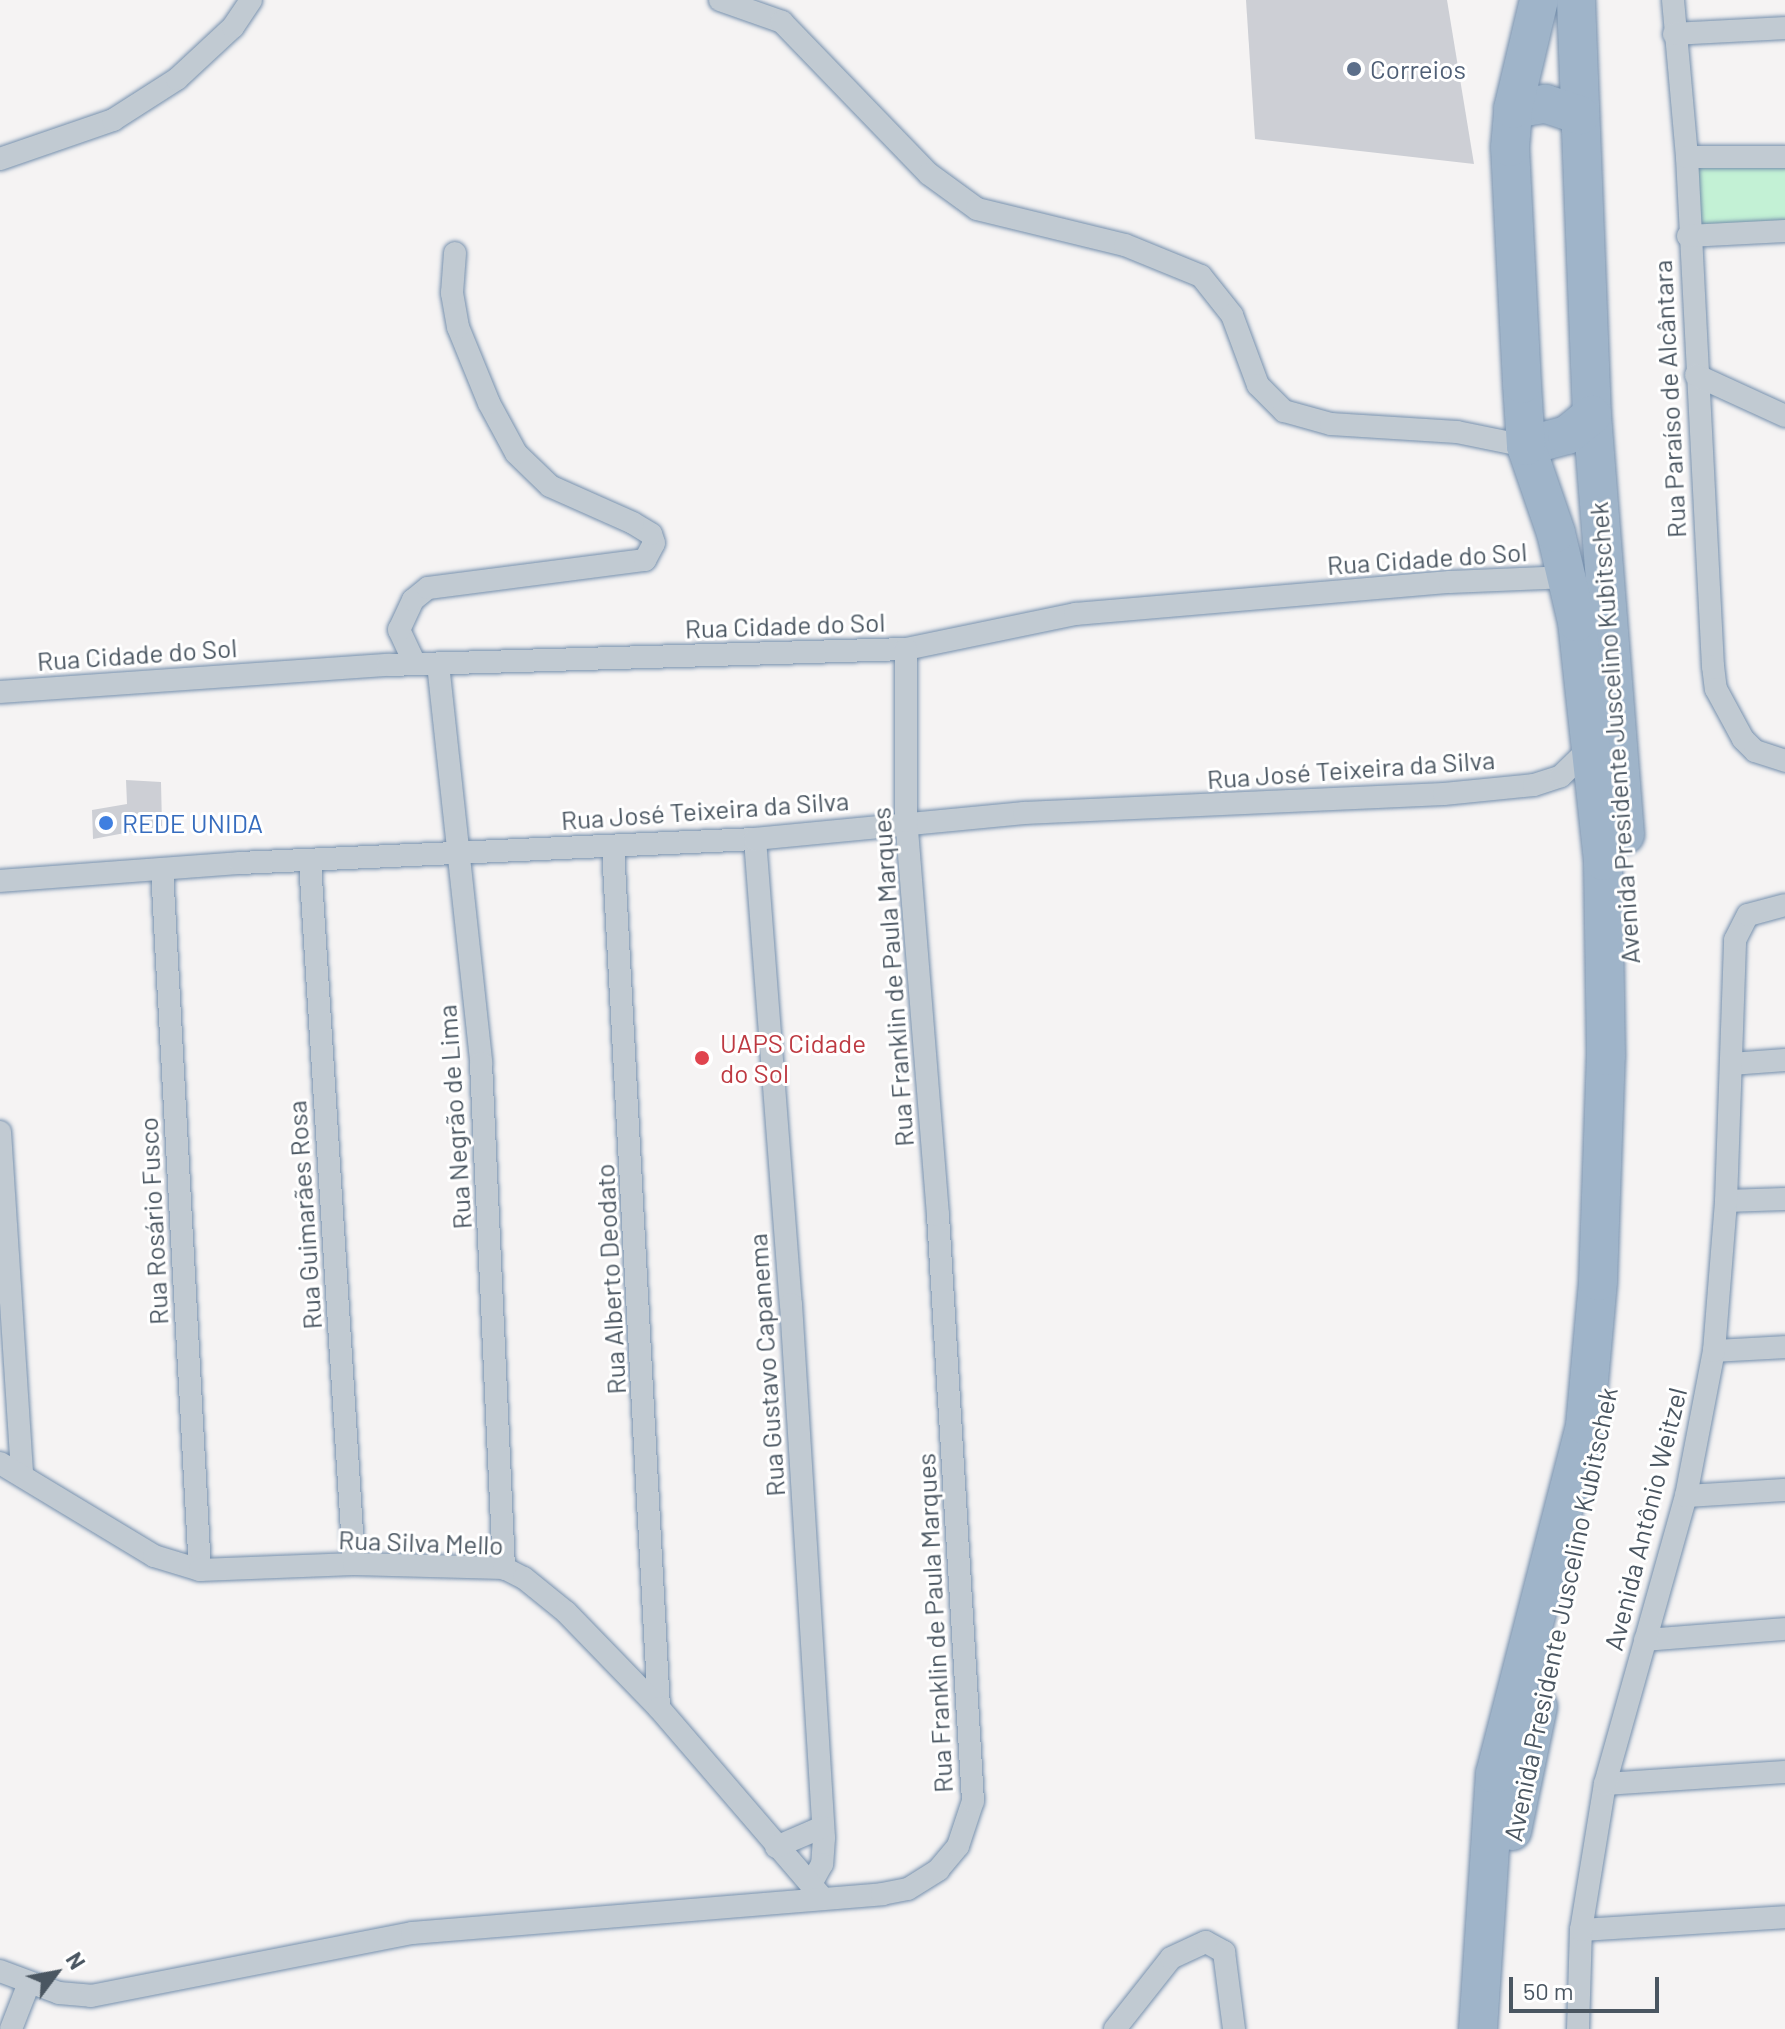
<!DOCTYPE html>
<html>
<head>
<meta charset="utf-8">
<style>
  body { margin:0 }
  #map { position:relative; width:1785px; height:2029px; overflow:hidden; background:#f5f3f3; font-family:Barlow,sans-serif }
  div>[style] { position:absolute }
  .green>* { inset:0; background:#c3f1d5; transform-origin:0 0 }
  .building>* { inset:0; background:#cdcfd5 }
  .roads { filter:drop-shadow(0 0 2px #7690ad) drop-shadow(0 0 2px #7690ad) }
  .minor>* { height:22px; margin:-11px; padding:0 11px; transform-origin:11px; border-radius:11px; background:#c1cad2 }
  .trunk>* { height:38px; margin:-19px; padding:0 19px; transform-origin:19px; border-radius:19px; background:#9fb4c9 }
  .dots>* { width:22px; height:22px; translate:-50% -50%; box-sizing:border-box; border:4px solid #fff; border-radius:50% }
  span { translate:-50% -50%; white-space:nowrap; text-align:center; line-height:1.15; -webkit-text-stroke:6px #fff; paint-order:stroke }
  .service-label { font-size:26px; color:#4e5e75 }
  .left { translate:0 -50%; text-align:left }
  .street-label { font-size:26px; color:#4a5661 }
  .shop-label { font-size:26px; color:#366cbe }
  .health-label { font-size:26px; color:#be3a42 }
  .north { position:absolute; left:16px; top:1933px; width:80px; height:80px; -webkit-text-stroke:6px #fff; paint-order:stroke; rotate:58deg; font-size:22px; font-weight:700; line-height:32px; text-align:center; color:#4a5661 }
  .north::after { content:''; display:block; margin:auto; width:28px; height:36px; background:#4a5661; clip-path:polygon(50% 0,100% 100%,50% 72%,0 100%) }
  .scale { position:absolute; left:1509px; top:1977px; width:150px; height:36px; box-sizing:border-box; border:4px solid #4a5661; border-top:0; padding-left:10px; font-size:24px; line-height:28px; white-space:nowrap; color:#4a5661; -webkit-text-stroke:6px #fff; paint-order:stroke }
</style>
</head>
<body>
<div id="map">
  <div class="green">
    <i style="left:1785px;top:160px;width:65px;height:102px;rotate:90deg"></i>
  </div>
  <div class="building">
    <i style="clip-path:polygon(1246px 0,1447px 0,1474px 164px,1255px 139px)"></i>
    <i style="clip-path:polygon(126px 780px,161px 782px,162px 826px,93px 839px,92px 810px,127px 804px)"></i>
  </div>
  <div class="roads">
    <div class="minor">
      <i style="left:720px;top:0;width:66px;rotate:19.5deg"></i>
      <i style="left:782px;top:22px;width:211px;rotate:46deg"></i>
      <i style="left:929px;top:174px;width:59px;rotate:36.1deg"></i>
      <i style="left:977px;top:209px;width:152px;rotate:13.7deg"></i>
      <i style="left:1125px;top:245px;width:82px;rotate:22.2deg"></i>
      <i style="left:1201px;top:276px;width:50px;rotate:51.5deg"></i>
      <i style="left:1232px;top:315px;width:75px;rotate:69.6deg"></i>
      <i style="left:1258px;top:385px;width:37px;rotate:45deg"></i>
      <i style="left:1284px;top:411px;width:49px;rotate:15.5deg"></i>
      <i style="left:1331px;top:424px;width:126px;rotate:3.6deg"></i>
      <i style="left:1457px;top:432px;width:70px;rotate:11.5deg"></i>
      <i style="left:1673px;top:0;width:158px;rotate:84.9deg"></i>
      <i style="left:1687px;top:157px;width:510px;rotate:87.08deg"></i>
      <i style="left:1713px;top:666px;width:23px;rotate:83deg"></i>
      <i style="left:1716px;top:689px;width:57px;rotate:61.6deg"></i>
      <i style="left:1743px;top:739px;width:17px;rotate:45deg"></i>
      <i style="left:1755px;top:751px;width:32px;rotate:18deg"></i>
      <i style="left:1674px;top:34px;width:111px;rotate:-3.1deg"></i>
      <i style="left:1687px;top:157px;width:98px"></i>
      <i style="left:0;top:159px;width:120px;rotate:-19deg"></i>
      <i style="left:113px;top:120px;width:76px;rotate:-32.6deg"></i>
      <i style="left:177px;top:79px;width:76px;rotate:-42.9deg"></i>
      <i style="left:233px;top:27px;width:32px;rotate:-56deg"></i>
      <i style="left:1688px;top:236px;width:97px;rotate:-3deg"></i>
      <i style="left:1696px;top:375px;width:98px;rotate:24.7deg"></i>
      <i style="left:415px;top:664px;width:38px;rotate:-115deg"></i>
      <i style="left:399px;top:630px;width:33px;rotate:-65deg"></i>
      <i style="left:413px;top:600px;width:19px;rotate:-39deg"></i>
      <i style="left:428px;top:588px;width:219px;rotate:-7.4deg"></i>
      <i style="left:645px;top:560px;width:19px;rotate:-62deg"></i>
      <i style="left:654px;top:543px;width:9px;rotate:-108deg"></i>
      <i style="left:651px;top:534px;width:21px;rotate:-149deg"></i>
      <i style="left:633px;top:523px;width:91px;rotate:-156deg"></i>
      <i style="left:550px;top:486px;width:47px;rotate:-135.9deg"></i>
      <i style="left:516px;top:453px;width:57px;rotate:-118.4deg"></i>
      <i style="left:489px;top:403px;width:82px;rotate:-112.2deg"></i>
      <i style="left:458px;top:327px;width:35px;rotate:-100deg"></i>
      <i style="left:452px;top:293px;width:40px;rotate:-85.7deg"></i>
      <i style="left:438px;top:664px;width:401px;rotate:83.8deg"></i>
      <i style="left:481px;top:1063px;width:506px;rotate:87.39deg"></i>
      <i style="left:0;top:692px;width:389px;rotate:-4deg"></i>
      <i style="left:388px;top:665px;width:518px;rotate:-1.77deg"></i>
      <i style="left:906px;top:649px;width:173px;rotate:-11.7deg"></i>
      <i style="left:1075px;top:614px;width:376px;rotate:-4.9deg"></i>
      <i style="left:1450px;top:582px;width:118px;rotate:-2.4deg"></i>
      <i style="left:755px;top:839px;width:466px;rotate:85.6deg"></i>
      <i style="left:791px;top:1304px;width:535px;rotate:86.46deg"></i>
      <i style="left:824px;top:1838px;width:26px;rotate:94deg"></i>
      <i style="left:822px;top:1864px;width:23px;rotate:119deg"></i>
      <i style="left:613px;top:847px;width:862px;rotate:86.94deg"></i>
      <i style="left:310px;top:862px;width:703px;rotate:86.41deg"></i>
      <i style="left:162px;top:869px;width:702px;rotate:86.9deg"></i>
      <i style="left:0;top:881px;width:241px;rotate:-4.3deg"></i>
      <i style="left:240px;top:863px;width:516px;rotate:-2.67deg"></i>
      <i style="left:755px;top:839px;width:270px;rotate:-5.5deg"></i>
      <i style="left:1024px;top:813px;width:420px;rotate:-2.6deg"></i>
      <i style="left:1444px;top:794px;width:90px;rotate:-5.7deg"></i>
      <i style="left:1534px;top:785px;width:28px;rotate:-18deg"></i>
      <i style="left:1561px;top:776px;width:43px;rotate:-44.1deg"></i>
      <i style="left:1731px;top:1064px;width:54px;rotate:-4.2deg"></i>
      <i style="left:0;top:1132px;width:344px;rotate:86.3deg"></i>
      <i style="left:1726px;top:1201px;width:59px;rotate:-1.9deg"></i>
      <i style="left:1714px;top:1351px;width:71px;rotate:-3.2deg"></i>
      <i style="left:0;top:1463px;width:180px;rotate:31.1deg"></i>
      <i style="left:154px;top:1556px;width:48px;rotate:16.9deg"></i>
      <i style="left:200px;top:1570px;width:154px;rotate:-2.2deg"></i>
      <i style="left:354px;top:1564px;width:150px;rotate:1.5deg"></i>
      <i style="left:504px;top:1568px;width:22px;rotate:27deg"></i>
      <i style="left:524px;top:1578px;width:54px;rotate:39deg"></i>
      <i style="left:566px;top:1612px;width:134px;rotate:45.9deg"></i>
      <i style="left:659px;top:1708px;width:247px;rotate:49.3deg"></i>
      <i style="left:1686px;top:1496px;width:99px;rotate:-3.5deg"></i>
      <i style="left:1645px;top:1640px;width:140px;rotate:-4.5deg"></i>
      <i style="left:1605px;top:1784px;width:180px;rotate:-3.8deg"></i>
      <i style="left:776px;top:1847px;width:51px;rotate:-23.1deg"></i>
      <i style="left:1581px;top:1930px;width:204px;rotate:-3.6deg"></i>
      <i style="left:0;top:1971px;width:63px;rotate:20.4deg"></i>
      <i style="left:59px;top:1993px;width:32px;rotate:5deg"></i>
      <i style="left:91px;top:1996px;width:327px;rotate:-11.1deg"></i>
      <i style="left:412px;top:1933px;width:472px;rotate:-4.7deg"></i>
      <i style="left:882px;top:1894px;width:26px;rotate:-11deg"></i>
      <i style="left:908px;top:1889px;width:36px;rotate:-32deg"></i>
      <i style="left:938px;top:1870px;width:31px;rotate:-50deg"></i>
      <i style="left:958px;top:1846px;width:47px;rotate:-71.6deg"></i>
      <i style="left:973px;top:1801px;width:587px;rotate:-93.42deg"></i>
      <i style="left:938px;top:1215px;width:395px;rotate:-94.6deg"></i>
      <i style="left:906px;top:821px;width:172px;rotate:-90deg"></i>
      <i style="left:11px;top:2029px;width:49px;rotate:-68.6deg"></i>
      <i style="left:1115px;top:2029px;width:90px;rotate:-51.7deg"></i>
      <i style="left:1171px;top:1958px;width:38px;rotate:-25deg"></i>
      <i style="left:1206px;top:1942px;width:21px;rotate:29deg"></i>
      <i style="left:1224px;top:1952px;width:78px;rotate:82.6deg"></i>
      <i style="left:1578px;top:2029px;width:99px;rotate:-88.3deg"></i>
      <i style="left:1581px;top:1930px;width:148px;rotate:-80.7deg"></i>
      <i style="left:1605px;top:1784px;width:299px;rotate:-74.3deg"></i>
      <i style="left:1686px;top:1496px;width:148px;rotate:-79.1deg"></i>
      <i style="left:1714px;top:1351px;width:150px;rotate:-85.4deg"></i>
      <i style="left:1726px;top:1201px;width:261px;rotate:-88deg"></i>
      <i style="left:1735px;top:940px;width:28px;rotate:-63deg"></i>
      <i style="left:1748px;top:915px;width:38px;rotate:-15deg"></i>
    </div>
    <div class="trunk">
      <i style="left:1576px;top:0;width:415px;rotate:87.8deg"></i>
      <i style="left:1592px;top:415px;width:421px;rotate:85.5deg"></i>
      <i style="left:1513px;top:109px;width:33px;rotate:-9deg"></i>
      <i style="left:1546px;top:104px;width:36px;rotate:18deg"></i>
      <i style="left:1526px;top:446px;width:42px;rotate:-15deg"></i>
      <i style="left:1567px;top:435px;width:32px;rotate:-39deg"></i>
      <i style="left:1512px;top:1831px;width:127px;rotate:-78.2deg"></i>
      <i style="left:1478px;top:2029px;width:256px;rotate:-86.2deg"></i>
      <i style="left:1495px;top:1774px;width:360px;rotate:-75.5deg"></i>
      <i style="left:1585px;top:1425px;width:145px;rotate:-84.8deg"></i>
      <i style="left:1598px;top:1281px;width:225px;rotate:-88deg"></i>
      <i style="left:1606px;top:1056px;width:195px;rotate:-90.9deg"></i>
      <i style="left:1603px;top:861px;width:240px;rotate:-96.2deg"></i>
      <i style="left:1577px;top:622px;width:91px;rotate:-103.3deg"></i>
      <i style="left:1556px;top:533px;width:92px;rotate:-109deg"></i>
      <i style="left:1526px;top:446px;width:62px;rotate:-93.7deg"></i>
      <i style="left:1522px;top:384px;width:237px;rotate:-92.9deg"></i>
      <i style="left:1510px;top:147px;width:38px;rotate:-85deg"></i>
      <i style="left:1513px;top:109px;width:112px;rotate:-76.6deg"></i>
    </div>
  </div>
  <div class="dots">
    <i style="left:1354px;top:69px;background:#5c6f8a"></i>
    <i style="left:106px;top:823px;background:#3f7fe0"></i>
    <i style="left:702px;top:1058px;background:#e0444e"></i>
  </div>
  <div class="service-label">
    <span class="left" style="left:1370px;top:69px">Correios</span>
  </div>
  <div class="street-label">
    <span style="left:1669px;top:399px;rotate:-93deg">Rua Paraíso de Alcântara</span>
    <span style="left:1427px;top:558px;rotate:-4deg">Rua Cidade do Sol</span>
    <span style="left:785px;top:625px;rotate:-2deg">Rua Cidade do Sol</span>
    <span style="left:137px;top:654px;rotate:-4deg">Rua Cidade do Sol</span>
    <span style="left:1614px;top:733px;rotate:-94deg">Avenida Presidente Juscelino Kubitschek</span>
    <span style="left:1351px;top:769px;rotate:-4deg">Rua José Teixeira da Silva</span>
    <span style="left:705px;top:810px;rotate:-4deg">Rua José Teixeira da Silva</span>
    <span style="left:892px;top:977px;rotate:-94deg">Rua Franklin de Paula Marques</span>
    <span style="left:454px;top:1117px;rotate:-94deg">Rua Negrão de Lima</span>
    <span style="left:304px;top:1215px;rotate:-94deg">Rua Guimarães Rosa</span>
    <span style="left:153px;top:1221px;rotate:-93deg">Rua Rosário Fusco</span>
    <span style="left:610px;top:1279px;rotate:-93deg">Rua Alberto Deodato</span>
    <span style="left:766px;top:1365px;rotate:-94deg">Rua Gustavo Capanema</span>
    <span style="left:1645px;top:1519px;rotate:-76deg">Avenida Antônio Weitzel</span>
    <span style="left:421px;top:1542px;rotate:2deg">Rua Silva Mello</span>
    <span style="left:1560px;top:1614px;rotate:-78deg">Avenida Presidente Juscelino Kubitschek</span>
    <span style="left:934px;top:1623px;rotate:-93deg">Rua Franklin de Paula Marques</span>
  </div>
  <div class="shop-label">
    <span class="left" style="left:122px;top:823px">REDE UNIDA</span>
  </div>
  <div class="health-label">
    <span class="left" style="left:720px;top:1058px">UAPS Cidade<br>do Sol</span>
  </div>
  <div class="north">N</div>
  <div class="scale">50 m</div>
</div>
</body>
</html>
